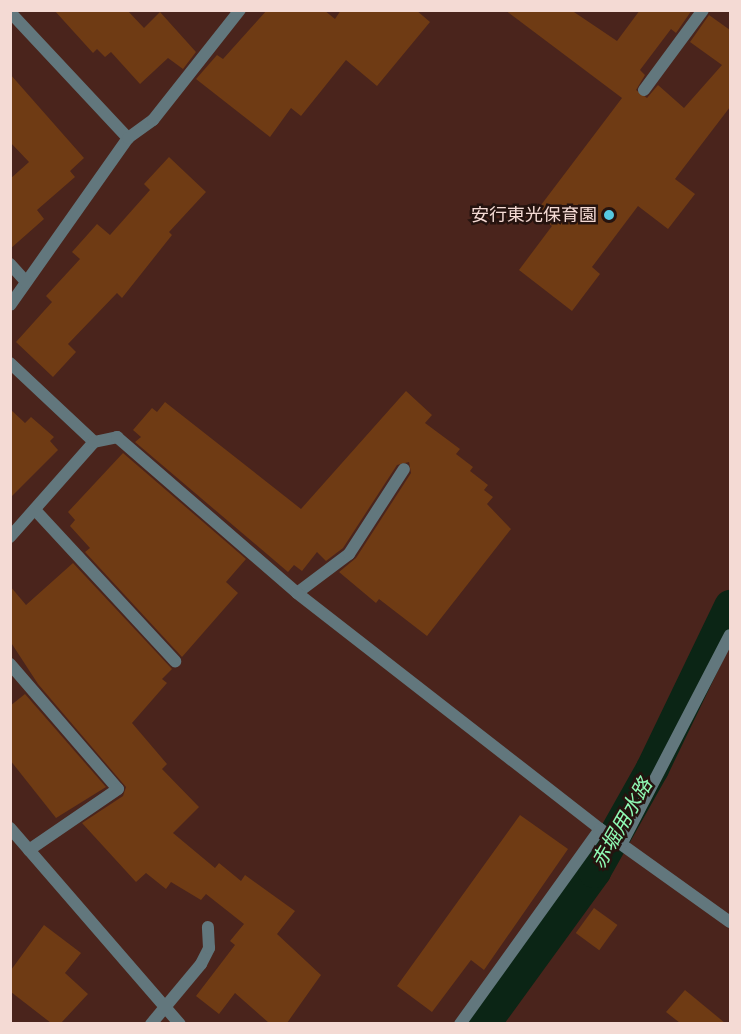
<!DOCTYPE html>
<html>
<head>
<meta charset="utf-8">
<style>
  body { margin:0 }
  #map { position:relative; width:741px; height:1034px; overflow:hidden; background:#4a241c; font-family:"Titillium Web","Noto Sans JP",sans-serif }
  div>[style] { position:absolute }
  .canal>* { height:33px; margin:-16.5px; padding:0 16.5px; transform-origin:16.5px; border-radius:16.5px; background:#0b2515 }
  .building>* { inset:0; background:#6f3b14; transform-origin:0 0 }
  .service>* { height:12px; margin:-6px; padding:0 6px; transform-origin:6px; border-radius:6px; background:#62777d }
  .minor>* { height:12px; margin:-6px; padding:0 6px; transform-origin:6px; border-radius:6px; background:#62777d }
  .dots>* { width:16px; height:16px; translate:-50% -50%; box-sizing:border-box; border:3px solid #25130f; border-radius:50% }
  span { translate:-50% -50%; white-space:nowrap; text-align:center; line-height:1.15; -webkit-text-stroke:5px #25130f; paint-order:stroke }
  .poi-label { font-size:18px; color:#f4dad4 }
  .right { translate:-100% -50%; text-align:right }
  .water-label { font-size:20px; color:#8ffab4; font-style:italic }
  .frame { position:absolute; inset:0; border:12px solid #f4dad4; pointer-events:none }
</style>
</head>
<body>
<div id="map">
  <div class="canal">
    <i style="left:483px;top:1024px;width:189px;rotate:-54deg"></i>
    <i style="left:594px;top:871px;width:118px;rotate:-60.6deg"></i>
    <i style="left:652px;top:768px;width:180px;rotate:-64.3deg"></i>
  </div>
  <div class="building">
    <i style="clip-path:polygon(54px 10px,127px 10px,144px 28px,160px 12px,196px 52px,183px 69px,168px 58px,140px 84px,111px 52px,105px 57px,97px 49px,93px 53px)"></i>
    <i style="clip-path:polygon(267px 10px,324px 10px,335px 19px,341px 10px,416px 10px,430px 22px,377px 86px,346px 60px,301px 116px,291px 108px,270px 137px,196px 79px,217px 55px,223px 59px)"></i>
    <i style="clip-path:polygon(505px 10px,571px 10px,617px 41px,640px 10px,692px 10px,676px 33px,671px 29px,640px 70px,645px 75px,636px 90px,647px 98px,658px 85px,684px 108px,722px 65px,690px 42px,709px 15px,730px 30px,730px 107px,675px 179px,695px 194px,668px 229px,638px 206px,592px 267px,600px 274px,572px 311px,519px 270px,552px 226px,535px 213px,622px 98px)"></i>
    <i style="clip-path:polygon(10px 74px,84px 158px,70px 171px,75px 177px,37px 210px,44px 219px,10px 249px,10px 179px,29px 162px,10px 142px)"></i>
    <i style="clip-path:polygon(169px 157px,206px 192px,169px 232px,172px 235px,122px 298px,117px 293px,68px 344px,76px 352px,53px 377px,16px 342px,52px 302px,46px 296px,80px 259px,72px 252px,97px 224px,110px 235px,150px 190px,144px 184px)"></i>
    <i style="clip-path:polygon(406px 391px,432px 415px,425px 423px,460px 449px,456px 454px,473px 467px,470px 471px,488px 485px,484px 490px,493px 497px,487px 504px,511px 529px,427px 636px,379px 599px,376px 603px,339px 572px,356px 558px,411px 473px,409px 462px,397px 465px,343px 548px,326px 561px,317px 552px,302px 571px,294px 565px,288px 572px,135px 442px,141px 437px,133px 430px,152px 408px,157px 412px,165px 402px,301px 509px)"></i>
    <i style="clip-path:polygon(10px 409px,25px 423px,31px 417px,54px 437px,50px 441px,58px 450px,10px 498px)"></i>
    <i style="clip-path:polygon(123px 453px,246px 559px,226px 582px,238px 593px,182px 657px,85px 552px,90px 548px,70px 526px,75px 520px,68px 512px)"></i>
    <i style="clip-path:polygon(73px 563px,172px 669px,162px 679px,167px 683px,132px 723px,167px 764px,162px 769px,199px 807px,173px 833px,215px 868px,219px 863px,241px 881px,245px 875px,295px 911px,277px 934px,321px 975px,287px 1023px,269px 1023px,235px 993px,219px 1014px,196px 996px,235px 945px,230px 941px,244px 924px,206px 894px,201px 900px,171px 882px,166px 889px,146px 873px,136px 882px,82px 823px,123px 796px,126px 787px,38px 684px,10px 641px,10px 586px,26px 605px)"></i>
    <i style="clip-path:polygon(25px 694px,106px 787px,56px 818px,10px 760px,10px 706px)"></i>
    <i style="clip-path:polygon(520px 815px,568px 849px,484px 970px,471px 960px,432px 1012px,397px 986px)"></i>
    <i style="left:594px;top:908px;width:29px;height:31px;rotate:36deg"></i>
    <i style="clip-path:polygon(44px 925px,81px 953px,65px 973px,88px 994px,61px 1023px,51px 1023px,11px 992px,11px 970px)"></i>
    <i style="clip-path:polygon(685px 990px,725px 1023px,680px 1023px,666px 1012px)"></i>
  </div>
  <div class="service">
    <i style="left:644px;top:90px;width:99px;rotate:-53.6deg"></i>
    <i style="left:36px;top:511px;width:205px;rotate:47.2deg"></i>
    <i style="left:297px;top:593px;width:65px;rotate:-36.9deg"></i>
    <i style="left:349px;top:554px;width:101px;rotate:-57.1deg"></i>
    <i style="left:151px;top:1024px;width:78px;rotate:-50.2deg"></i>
    <i style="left:201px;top:964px;width:18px;rotate:-63deg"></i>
    <i style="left:209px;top:948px;width:21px;rotate:-93deg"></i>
  </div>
  <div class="minor">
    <i style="left:10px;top:12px;width:173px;rotate:46.9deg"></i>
    <i style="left:128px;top:138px;width:204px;rotate:125.2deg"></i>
    <i style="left:128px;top:138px;width:31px;rotate:-36deg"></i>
    <i style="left:153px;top:120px;width:140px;rotate:-51.7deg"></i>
    <i style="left:10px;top:264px;width:24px;rotate:48deg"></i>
    <i style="left:10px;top:363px;width:115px;rotate:43.2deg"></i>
    <i style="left:94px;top:442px;width:127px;rotate:131.5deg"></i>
    <i style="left:94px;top:442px;width:24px;rotate:-12deg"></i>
    <i style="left:117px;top:437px;width:238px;rotate:40.9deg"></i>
    <i style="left:297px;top:593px;width:384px;rotate:37.9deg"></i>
    <i style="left:600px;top:829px;width:160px;rotate:35.6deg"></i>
    <i style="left:10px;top:664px;width:165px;rotate:49.2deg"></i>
    <i style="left:118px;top:789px;width:108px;rotate:145.6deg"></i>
    <i style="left:10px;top:828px;width:259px;rotate:49.1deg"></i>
    <i style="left:622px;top:843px;width:234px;rotate:-62.6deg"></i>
    <i style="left:460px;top:1024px;width:240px;rotate:-54.3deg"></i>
  </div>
  <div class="dots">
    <i style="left:609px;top:215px;background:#56c9e1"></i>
  </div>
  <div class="poi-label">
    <span class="right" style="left:597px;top:215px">安行東光保育園</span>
  </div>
  <div class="water-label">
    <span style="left:621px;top:823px;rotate:-60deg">赤堀用水路</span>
  </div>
  <div class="frame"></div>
</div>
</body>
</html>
